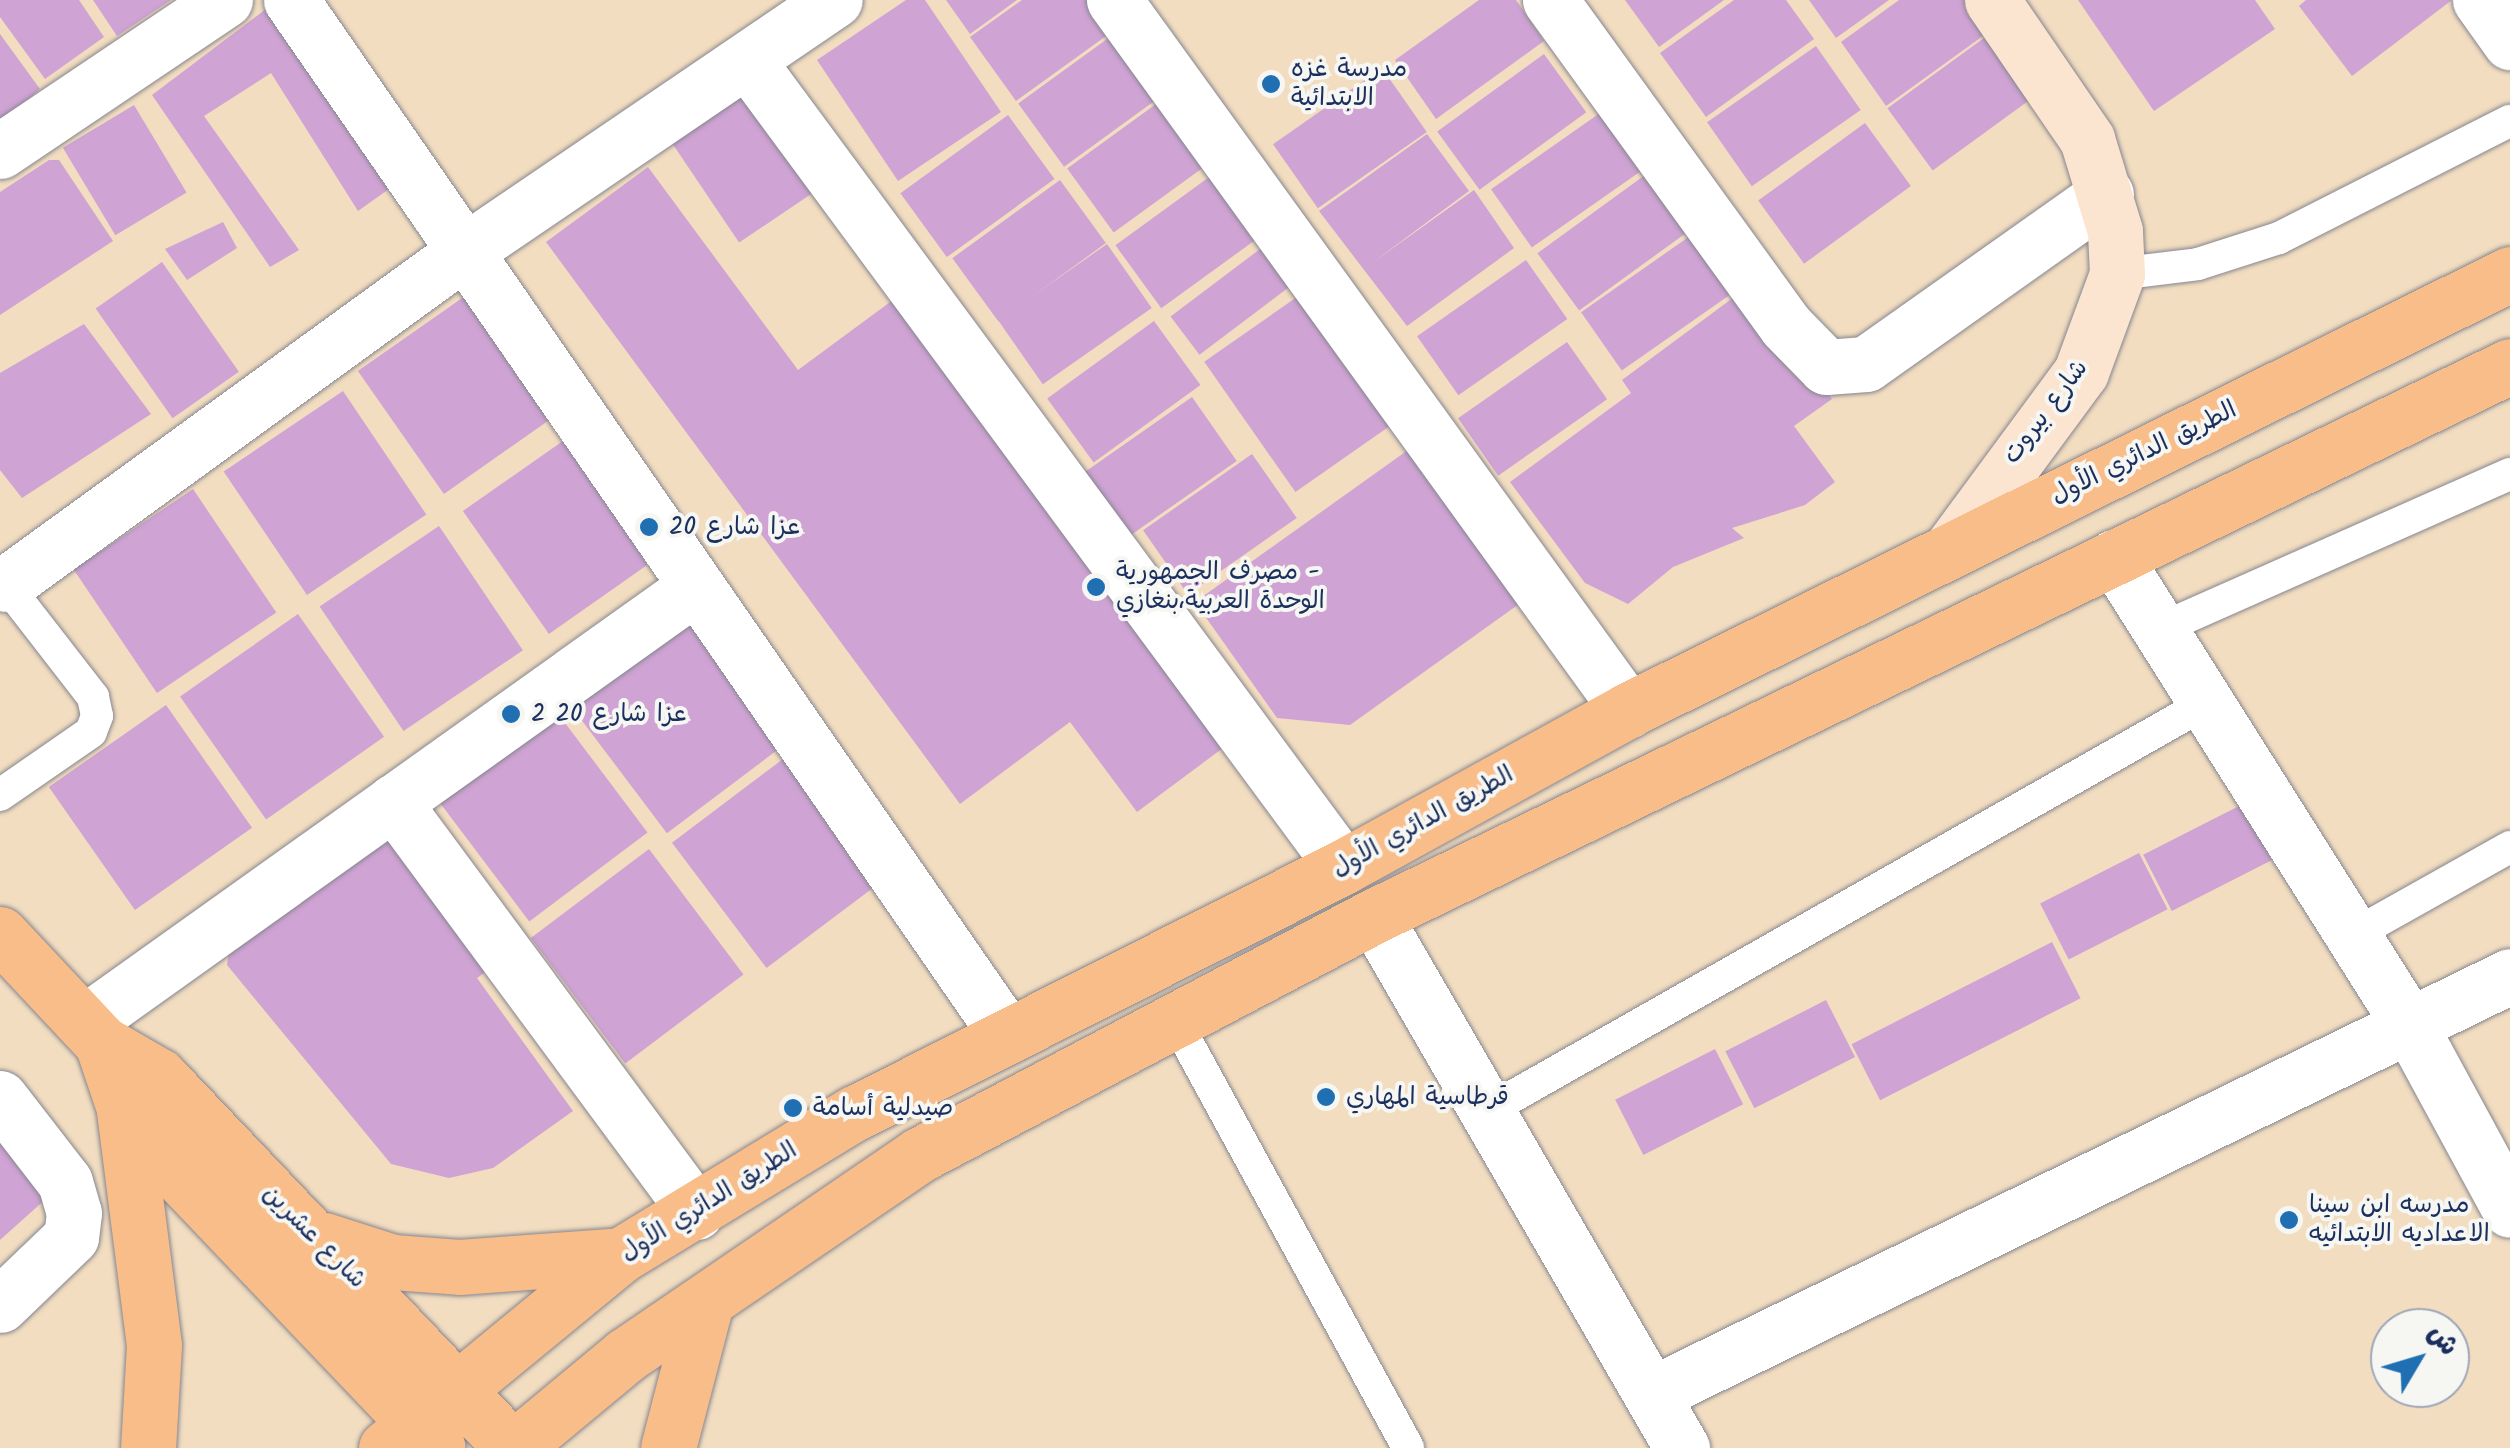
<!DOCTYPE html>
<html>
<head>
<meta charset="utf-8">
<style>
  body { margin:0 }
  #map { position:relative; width:2510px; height:1448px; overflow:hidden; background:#f2ddc0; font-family:Kalam,"Playpen Sans Arabic",sans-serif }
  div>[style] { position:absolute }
  .building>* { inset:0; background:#cfa3d4; transform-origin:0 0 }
  .roads { filter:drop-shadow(0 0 2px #86868f) drop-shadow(0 0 2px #86868f) }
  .lane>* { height:32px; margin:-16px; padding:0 16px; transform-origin:16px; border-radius:16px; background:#fff }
  .street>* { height:55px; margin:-27.5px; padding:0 27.5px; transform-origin:27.5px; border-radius:27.5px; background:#fff }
  .secondary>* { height:55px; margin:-27.5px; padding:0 27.5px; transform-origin:27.5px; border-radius:27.5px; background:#fce5d0 }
  .primary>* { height:55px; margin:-27.5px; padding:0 27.5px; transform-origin:27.5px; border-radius:27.5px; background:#f8bd89 }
  .dots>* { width:28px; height:28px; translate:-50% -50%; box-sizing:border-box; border:5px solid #f6f6f2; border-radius:50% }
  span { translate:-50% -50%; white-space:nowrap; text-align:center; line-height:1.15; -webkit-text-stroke:8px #f6f6f2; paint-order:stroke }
  .poi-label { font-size:25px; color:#1b2f5e }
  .left { translate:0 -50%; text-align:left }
  .street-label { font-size:25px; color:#1b2f5e }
  .north { position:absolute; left:2370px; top:1308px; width:100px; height:100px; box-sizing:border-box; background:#f6f6f2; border:2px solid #9ea6b7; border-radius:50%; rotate:52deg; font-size:28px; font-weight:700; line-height:40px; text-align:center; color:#1b2f5e }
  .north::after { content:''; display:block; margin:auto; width:35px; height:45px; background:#1f6fb2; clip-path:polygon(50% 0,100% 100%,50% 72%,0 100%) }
</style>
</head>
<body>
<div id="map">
  <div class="building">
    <i style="clip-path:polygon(0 0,79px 0,104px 37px,45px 79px,0 17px)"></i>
    <i style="clip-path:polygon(93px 0,171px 0,117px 36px)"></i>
    <i style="clip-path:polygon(906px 0,925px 0,1001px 112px,898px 181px,817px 60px)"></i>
    <i style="clip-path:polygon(946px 0,1017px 0,970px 34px)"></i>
    <i style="clip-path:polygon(1022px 0,1107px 0,1124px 23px,1016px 101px,970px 37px)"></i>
    <i style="clip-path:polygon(1479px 0,1516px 0,1544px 41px,1436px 119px,1395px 60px)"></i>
    <i style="clip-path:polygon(1625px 0,1724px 0,1659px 47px)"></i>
    <i style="clip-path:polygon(1734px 0,1786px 0,1814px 39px,1706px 117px,1660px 53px)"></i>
    <i style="clip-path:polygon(1809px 0,1889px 0,1836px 38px)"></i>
    <i style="clip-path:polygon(1899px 0,1974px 0,1994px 28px,1886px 106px,1841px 42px)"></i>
    <i style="clip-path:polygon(2078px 0,2255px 0,2275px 29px,2154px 111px)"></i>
    <i style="clip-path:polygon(2306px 0,2452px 0,2352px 76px,2299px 6px)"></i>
    <i style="clip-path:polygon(274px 3px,396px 184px,358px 211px,271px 73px,204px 116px,299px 250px,270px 267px,152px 95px)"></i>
    <i style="left:1125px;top:26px;width:78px;height:132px;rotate:54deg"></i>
    <i style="left:1995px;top:30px;width:77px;height:133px;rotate:54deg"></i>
    <i style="clip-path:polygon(0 34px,40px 89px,0 125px)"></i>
    <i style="left:1816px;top:46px;width:78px;height:133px;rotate:55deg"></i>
    <i style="left:1544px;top:54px;width:72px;height:132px;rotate:54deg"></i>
    <i style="left:1382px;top:68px;width:78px;height:133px;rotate:55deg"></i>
    <i style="left:751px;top:85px;width:124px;height:98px;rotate:56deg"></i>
    <i style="left:1174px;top:91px;width:79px;height:132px;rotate:54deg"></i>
    <i style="left:134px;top:105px;width:102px;height:83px;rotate:59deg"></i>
    <i style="left:1600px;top:113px;width:71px;height:133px;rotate:55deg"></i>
    <i style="left:1008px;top:115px;width:79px;height:133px;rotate:54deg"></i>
    <i style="left:1865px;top:123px;width:78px;height:132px;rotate:54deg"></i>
    <i style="clip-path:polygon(1427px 134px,1469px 191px,1372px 263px,1474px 190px,1514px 248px,1407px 326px,1319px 211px)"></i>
    <i style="clip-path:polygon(49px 160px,59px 160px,113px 241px,0 315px,0 192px)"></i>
    <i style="clip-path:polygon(648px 167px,798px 370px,901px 294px,1231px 742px,1137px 812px,1070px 722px,960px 804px,546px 242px)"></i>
    <i style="left:1223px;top:167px;width:78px;height:133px;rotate:54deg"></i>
    <i style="left:1645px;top:175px;width:71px;height:133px;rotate:54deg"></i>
    <i style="left:1060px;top:180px;width:78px;height:133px;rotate:54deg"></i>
    <i style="clip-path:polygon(223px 222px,237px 248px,187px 280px,165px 249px)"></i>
    <i style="left:1690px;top:236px;width:71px;height:133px;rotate:55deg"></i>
    <i style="left:1272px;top:240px;width:48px;height:127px;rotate:53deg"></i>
    <i style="left:1107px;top:244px;width:78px;height:133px;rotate:55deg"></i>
    <i style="left:1526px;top:260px;width:72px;height:133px;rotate:55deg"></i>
    <i style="left:162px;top:262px;width:134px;height:81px;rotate:55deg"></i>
    <i style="left:1314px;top:285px;width:159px;height:134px;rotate:55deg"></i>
    <i style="clip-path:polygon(1749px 286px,1832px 399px,1794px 426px,1835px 482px,1805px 505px,1732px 528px,1744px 538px,1673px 567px,1628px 604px,1585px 583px,1510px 482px,1631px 393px,1622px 380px)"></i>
    <i style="left:475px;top:289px;width:150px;height:143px;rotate:55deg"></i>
    <i style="left:1154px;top:321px;width:79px;height:132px;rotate:54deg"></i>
    <i style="clip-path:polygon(84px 324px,151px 414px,22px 498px,0 470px,0 373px)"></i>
    <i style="left:1567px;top:342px;width:70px;height:133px;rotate:55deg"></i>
    <i style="left:343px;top:391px;width:149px;height:144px;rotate:56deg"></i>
    <i style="left:1192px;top:397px;width:78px;height:133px;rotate:55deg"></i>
    <i style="left:580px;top:429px;width:150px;height:143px;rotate:55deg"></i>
    <i style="clip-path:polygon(1422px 440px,1533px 594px,1350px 725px,1277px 718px,1195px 602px)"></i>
    <i style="left:1252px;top:454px;width:78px;height:133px;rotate:55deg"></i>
    <i style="left:193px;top:489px;width:149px;height:144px;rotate:56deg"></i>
    <i style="left:439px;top:526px;width:150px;height:144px;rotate:56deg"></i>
    <i style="left:298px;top:614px;width:150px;height:144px;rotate:55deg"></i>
    <i style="left:692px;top:619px;width:156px;height:149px;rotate:53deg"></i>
    <i style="left:166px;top:705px;width:150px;height:143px;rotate:55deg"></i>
    <i style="left:553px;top:707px;width:157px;height:148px;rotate:53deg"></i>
    <i style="left:791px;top:753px;width:157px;height:149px;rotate:53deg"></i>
    <i style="left:2243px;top:804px;width:63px;height:112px;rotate:63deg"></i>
    <i style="clip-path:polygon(391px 810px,501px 961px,477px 978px,573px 1111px,493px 1168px,449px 1178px,391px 1164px,227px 965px,233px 924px)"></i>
    <i style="left:649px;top:849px;width:157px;height:148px;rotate:53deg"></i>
    <i style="left:2139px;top:853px;width:63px;height:111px;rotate:63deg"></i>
    <i style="left:2052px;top:942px;width:63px;height:225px;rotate:63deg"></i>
    <i style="left:1826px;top:1000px;width:64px;height:113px;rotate:63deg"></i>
    <i style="left:1715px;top:1049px;width:62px;height:112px;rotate:63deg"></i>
    <i style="clip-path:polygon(0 1125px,58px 1188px,0 1240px)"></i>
  </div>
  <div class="roads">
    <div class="lane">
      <i style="left:2117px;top:274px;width:82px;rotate:-7deg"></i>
      <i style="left:2198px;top:264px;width:85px;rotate:-17.8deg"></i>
      <i style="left:2279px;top:238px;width:259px;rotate:-26.9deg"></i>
      <i style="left:0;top:577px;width:152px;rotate:52.2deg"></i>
      <i style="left:93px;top:697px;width:19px;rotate:78deg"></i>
      <i style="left:97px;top:716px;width:17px;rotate:111deg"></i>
      <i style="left:91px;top:732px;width:111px;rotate:145.3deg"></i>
      <i style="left:2160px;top:629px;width:383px;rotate:-23.9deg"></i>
      <i style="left:2353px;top:935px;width:180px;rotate:-29.3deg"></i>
      <i style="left:1175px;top:1020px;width:487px;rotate:61.4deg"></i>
      <i style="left:1487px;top:1111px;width:827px;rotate:-29.57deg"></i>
    </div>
    <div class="street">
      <i style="left:291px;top:0;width:1254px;rotate:55.33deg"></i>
      <i style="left:1114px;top:0;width:877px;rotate:54.1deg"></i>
      <i style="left:1550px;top:0;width:402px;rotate:54.1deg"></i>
      <i style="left:1786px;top:326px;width:57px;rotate:45.7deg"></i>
      <i style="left:1826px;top:367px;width:40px;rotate:-4.3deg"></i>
      <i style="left:1866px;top:364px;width:294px;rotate:-35.3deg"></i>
      <i style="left:2480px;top:0;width:52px;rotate:54.5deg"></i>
      <i style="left:747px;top:60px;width:1003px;rotate:53.55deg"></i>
      <i style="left:0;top:151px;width:271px;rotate:-33.9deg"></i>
      <i style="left:2114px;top:557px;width:555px;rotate:57.74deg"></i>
      <i style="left:2410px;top:1026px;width:209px;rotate:61.5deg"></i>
      <i style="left:6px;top:584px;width:567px;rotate:-35.96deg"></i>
      <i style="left:465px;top:251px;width:447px;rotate:-34.2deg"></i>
      <i style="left:393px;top:802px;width:510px;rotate:53.53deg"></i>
      <i style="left:1374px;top:916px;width:615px;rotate:59.93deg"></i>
      <i style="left:84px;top:1023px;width:746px;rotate:-35.5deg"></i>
      <i style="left:0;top:1098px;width:106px;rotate:52.3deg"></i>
      <i style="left:65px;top:1182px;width:32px;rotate:74deg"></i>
      <i style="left:74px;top:1213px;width:24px;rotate:97deg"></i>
      <i style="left:71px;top:1237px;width:98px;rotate:136.2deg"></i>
      <i style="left:1652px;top:1394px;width:954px;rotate:-25.97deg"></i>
    </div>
    <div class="secondary">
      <i style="left:1952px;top:547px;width:217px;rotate:-53.6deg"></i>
      <i style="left:2081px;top:372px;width:104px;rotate:-69.8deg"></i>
      <i style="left:2117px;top:274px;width:43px;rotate:-92.7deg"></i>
      <i style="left:2115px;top:231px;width:96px;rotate:-106.9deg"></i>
      <i style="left:2087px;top:139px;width:168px;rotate:-124.4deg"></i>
    </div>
    <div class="primary">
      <i style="left:0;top:934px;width:149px;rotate:46.9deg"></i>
      <i style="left:102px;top:1043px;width:66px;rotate:30.1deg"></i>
      <i style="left:159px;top:1076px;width:513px;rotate:46.5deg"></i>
      <i style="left:102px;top:1043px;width:69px;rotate:71.3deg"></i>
      <i style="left:124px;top:1108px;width:77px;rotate:51.3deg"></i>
      <i style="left:172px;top:1168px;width:385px;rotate:46.4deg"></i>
      <i style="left:124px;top:1111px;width:236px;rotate:82.7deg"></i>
      <i style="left:154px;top:1345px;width:103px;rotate:93.3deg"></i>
      <i style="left:324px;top:1240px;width:72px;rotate:17.7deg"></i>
      <i style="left:393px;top:1262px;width:66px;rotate:4.3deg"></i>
      <i style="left:459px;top:1267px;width:162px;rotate:-4.2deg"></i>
      <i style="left:386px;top:1448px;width:304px;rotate:-39.4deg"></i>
      <i style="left:621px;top:1255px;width:274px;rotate:-31.3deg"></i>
      <i style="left:855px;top:1113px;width:546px;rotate:-26.75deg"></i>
      <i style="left:1343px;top:867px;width:325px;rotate:-28.8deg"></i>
      <i style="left:1628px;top:710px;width:984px;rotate:-26.3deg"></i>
      <i style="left:514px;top:1448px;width:146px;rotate:-39.7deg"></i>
      <i style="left:626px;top:1355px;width:355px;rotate:-34.3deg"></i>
      <i style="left:919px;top:1155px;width:514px;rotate:-27.71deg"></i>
      <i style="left:1374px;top:916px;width:1262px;rotate:-25.83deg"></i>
      <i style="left:668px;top:1448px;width:151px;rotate:-75.4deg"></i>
    </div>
  </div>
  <div class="dots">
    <i style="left:1271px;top:84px;background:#1f6fb2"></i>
    <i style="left:649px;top:527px;background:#1f6fb2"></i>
    <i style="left:1096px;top:587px;background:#1f6fb2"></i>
    <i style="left:511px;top:714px;background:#1f6fb2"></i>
    <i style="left:1326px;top:1097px;background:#1f6fb2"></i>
    <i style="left:793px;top:1108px;background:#1f6fb2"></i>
    <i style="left:2289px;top:1220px;background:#1f6fb2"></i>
  </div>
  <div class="poi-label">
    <span class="left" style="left:1291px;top:84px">مدرسة غزه<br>الابتدائية</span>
    <span class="left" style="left:669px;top:527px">عزا شارع 20</span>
    <span class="left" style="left:1116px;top:587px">مصرف الجمهورية -<br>الوحدة العربية،بنغازي</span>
    <span class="left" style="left:531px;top:714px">عزا شارع 20 2</span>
    <span class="left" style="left:1346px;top:1097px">قرطاسية المهاري</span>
    <span class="left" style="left:813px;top:1108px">صيدلية أسامة</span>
    <span class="left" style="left:2309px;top:1220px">مدرسه ابن سينا<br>الاعداديه الابتدائيه</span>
  </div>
  <div class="street-label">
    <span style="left:2046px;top:412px;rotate:-53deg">شارع بيروت</span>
    <span style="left:2144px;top:453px;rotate:-26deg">الطريق الدائري الأول</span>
    <span style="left:1423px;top:822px;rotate:-29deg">الطريق الدائري الأول</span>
    <span style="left:709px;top:1202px;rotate:-32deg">الطريق الدائري الأول</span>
    <span style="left:314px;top:1237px;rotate:45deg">شارع عشرين</span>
  </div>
  <div class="north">ش</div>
</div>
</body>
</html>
